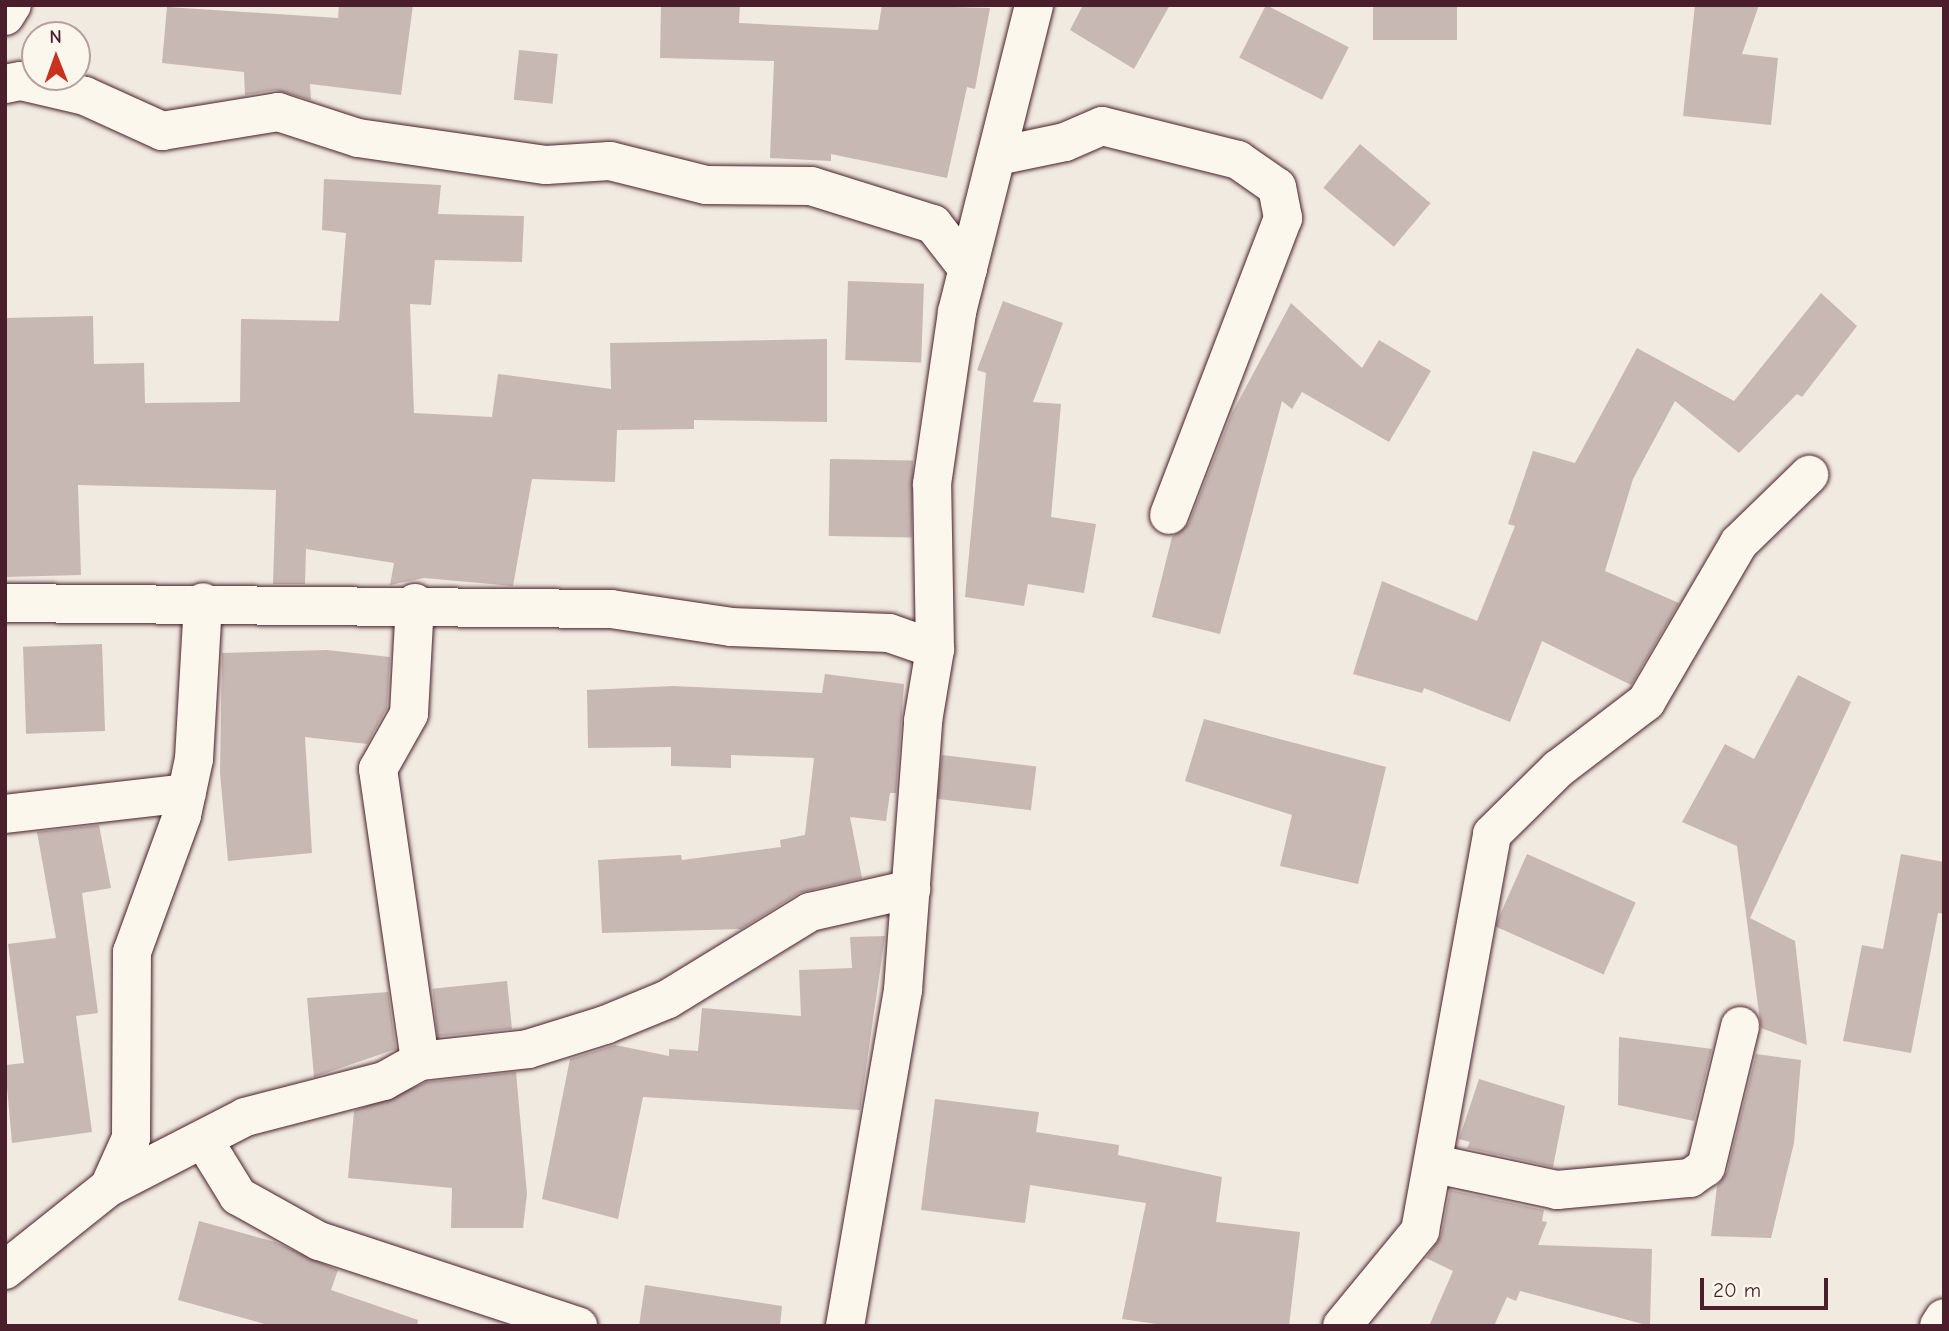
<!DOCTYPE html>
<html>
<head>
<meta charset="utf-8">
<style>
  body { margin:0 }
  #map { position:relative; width:1949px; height:1331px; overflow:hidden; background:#f0eae0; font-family:"Comic Neue",sans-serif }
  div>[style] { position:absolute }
  .building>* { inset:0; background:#c8b8b3; transform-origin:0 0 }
  .roads { filter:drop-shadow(0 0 2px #4a1f2b) drop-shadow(0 0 2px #4a1f2b) }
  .minor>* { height:38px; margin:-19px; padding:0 19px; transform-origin:19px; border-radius:19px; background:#fbf7ec }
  span { translate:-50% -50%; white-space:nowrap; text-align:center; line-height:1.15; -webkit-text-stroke:7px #fbf7ec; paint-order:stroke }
  .frame { position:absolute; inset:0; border:7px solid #4a1f2b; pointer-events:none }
  .north { position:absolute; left:21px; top:21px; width:70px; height:70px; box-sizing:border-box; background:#fbf7ec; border:2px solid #b4a19f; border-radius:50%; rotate:359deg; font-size:19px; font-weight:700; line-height:28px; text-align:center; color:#4a1f2b }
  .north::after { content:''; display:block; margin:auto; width:24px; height:32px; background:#c8321e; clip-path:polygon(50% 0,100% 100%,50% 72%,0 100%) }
  .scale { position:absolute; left:1700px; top:1278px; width:128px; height:32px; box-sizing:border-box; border:4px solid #4a1f2b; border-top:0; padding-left:9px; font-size:21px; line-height:24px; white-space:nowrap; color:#4a1f2b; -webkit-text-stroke:5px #fbf7ec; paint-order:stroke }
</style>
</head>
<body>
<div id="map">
  <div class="building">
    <i style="clip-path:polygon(339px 5px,413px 5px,401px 95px,310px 84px,311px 100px,275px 90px,245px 95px,244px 72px,162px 63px,167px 7px,338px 18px)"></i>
    <i style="clip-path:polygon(661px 5px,740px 5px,739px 23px,878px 30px,882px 5px,990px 8px,975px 89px,967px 87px,947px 178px,831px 154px,831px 161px,770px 158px,774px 61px,660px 58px)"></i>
    <i style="clip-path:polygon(1083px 5px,1170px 5px,1134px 69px,1070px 30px)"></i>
    <i style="left:1266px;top:5px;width:93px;height:59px;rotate:27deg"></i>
    <i style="left:1373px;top:5px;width:84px;height:35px"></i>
    <i style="clip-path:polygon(1695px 5px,1759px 5px,1742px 54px,1778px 58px,1771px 125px,1683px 116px)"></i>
    <i style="left:519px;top:50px;width:39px;height:50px;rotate:6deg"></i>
    <i style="left:1360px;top:144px;width:92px;height:57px;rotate:40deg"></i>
    <i style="clip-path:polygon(324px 179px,441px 185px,438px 214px,524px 216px,522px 262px,435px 260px,431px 305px,410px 304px,414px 413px,492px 417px,498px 374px,611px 389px,610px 343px,827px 339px,827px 422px,694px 420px,694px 429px,617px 430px,615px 482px,532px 479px,513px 586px,424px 578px,390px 585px,394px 563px,306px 549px,305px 584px,273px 584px,276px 490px,78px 485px,81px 575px,5px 577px,5px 318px,93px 316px,94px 364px,144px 363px,145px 403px,240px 402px,241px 319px,339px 321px,346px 233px,322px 230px)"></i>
    <i style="left:848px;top:281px;width:76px;height:79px;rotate:2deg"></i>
    <i style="clip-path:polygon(1821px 293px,1857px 326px,1802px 397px,1797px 394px,1739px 453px,1675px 401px,1633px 479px,1605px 571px,1679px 603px,1631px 685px,1542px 641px,1510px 722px,1424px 688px,1422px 693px,1353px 674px,1382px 581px,1477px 621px,1515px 526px,1508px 524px,1533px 451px,1575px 463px,1637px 348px,1734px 401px)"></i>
    <i style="clip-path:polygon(1003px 301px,1063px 323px,1033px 402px,1061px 404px,1051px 517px,1096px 524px,1084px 593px,1028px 584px,1024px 606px,965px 597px,986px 373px,977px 370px)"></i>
    <i style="clip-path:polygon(1291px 303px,1362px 368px,1379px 340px,1431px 371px,1389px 442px,1302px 392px,1292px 409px,1282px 401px,1220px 634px,1152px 617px,1172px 537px,1189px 523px,1232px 413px)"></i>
    <i style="left:830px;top:459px;width:83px;height:77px;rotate:1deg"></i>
    <i style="left:102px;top:644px;width:87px;height:79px;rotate:88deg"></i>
    <i style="clip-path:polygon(327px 650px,390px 657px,387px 708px,367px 744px,305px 737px,312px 853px,228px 861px,220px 773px,222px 653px)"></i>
    <i style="clip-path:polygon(825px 674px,904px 684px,896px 793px,890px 793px,886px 821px,850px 817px,862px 878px,799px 893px,741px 929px,602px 933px,598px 860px,681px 855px,682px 860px,781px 847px,780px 840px,805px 835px,814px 758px,731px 755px,731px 768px,671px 766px,671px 747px,588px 748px,587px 690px,673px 686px,822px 693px)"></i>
    <i style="clip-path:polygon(1798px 675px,1851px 702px,1750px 918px,1795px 941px,1807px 1045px,1761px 1028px,1737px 846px,1682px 822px,1725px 744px,1754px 759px)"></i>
    <i style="clip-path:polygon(1204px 719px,1386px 767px,1358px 884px,1280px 866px,1292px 815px,1185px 781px)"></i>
    <i style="left:942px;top:755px;width:95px;height:44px;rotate:7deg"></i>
    <i style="clip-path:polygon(99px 825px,111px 888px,82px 893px,98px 1013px,76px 1016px,92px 1132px,12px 1143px,5px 1065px,24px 1063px,8px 944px,56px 938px,37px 832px)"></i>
    <i style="left:1527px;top:854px;width:119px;height:79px;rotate:24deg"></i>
    <i style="clip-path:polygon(1901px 854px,1944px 862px,1944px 914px,1938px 913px,1911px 1053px,1843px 1041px,1862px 945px,1883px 949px)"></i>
    <i style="clip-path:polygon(885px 936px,860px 1110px,643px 1097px,618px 1219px,542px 1199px,570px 1059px,615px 1045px,669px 1056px,669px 1049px,698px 1051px,702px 1008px,801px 1016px,799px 970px,852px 968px,850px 937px)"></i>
    <i style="left:507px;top:981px;width:48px;height:75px;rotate:84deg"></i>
    <i style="clip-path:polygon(388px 992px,396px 1049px,314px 1077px,307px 998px)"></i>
    <i style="clip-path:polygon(1619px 1037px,1712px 1049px,1694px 1121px,1618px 1105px)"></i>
    <i style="clip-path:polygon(1756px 1054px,1801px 1060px,1794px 1143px,1771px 1238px,1711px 1236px,1717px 1186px,1727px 1172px)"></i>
    <i style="clip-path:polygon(516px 1072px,527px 1194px,523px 1228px,451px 1228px,452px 1188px,348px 1178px,354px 1111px,427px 1082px)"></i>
    <i style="clip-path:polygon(1479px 1079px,1565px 1106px,1553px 1167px,1467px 1148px,1470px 1142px,1459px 1139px)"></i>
    <i style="clip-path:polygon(935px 1099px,1039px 1112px,1036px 1132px,1119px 1145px,1118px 1155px,1222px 1177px,1216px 1222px,1300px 1232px,1289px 1326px,1170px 1326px,1122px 1319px,1146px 1203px,1030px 1185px,1025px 1223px,921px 1210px)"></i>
    <i style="clip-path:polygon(1450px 1190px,1544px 1210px,1542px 1221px,1547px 1222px,1538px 1245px,1652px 1249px,1650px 1326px,1520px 1291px,1516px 1301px,1507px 1297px,1494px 1326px,1429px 1326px,1453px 1271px,1426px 1258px,1441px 1236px)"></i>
    <i style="clip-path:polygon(199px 1221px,275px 1242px,338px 1270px,331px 1290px,418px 1320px,417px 1326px,272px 1326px,178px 1300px)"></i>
    <i style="clip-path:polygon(645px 1285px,782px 1306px,780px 1326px,639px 1326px)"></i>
  </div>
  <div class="roads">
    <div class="minor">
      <i style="left:5px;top:16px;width:13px;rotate:-58deg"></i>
      <i style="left:5px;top:84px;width:16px;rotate:-11deg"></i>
      <i style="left:21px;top:81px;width:66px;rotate:13.2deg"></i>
      <i style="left:85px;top:96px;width:85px;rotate:24.4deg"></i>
      <i style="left:162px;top:131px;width:118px;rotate:-9.3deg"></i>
      <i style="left:278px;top:112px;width:84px;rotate:18deg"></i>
      <i style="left:358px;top:138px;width:190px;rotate:8.2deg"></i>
      <i style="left:546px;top:165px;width:64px;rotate:-3.6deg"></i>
      <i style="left:610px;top:161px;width:99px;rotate:14deg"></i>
      <i style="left:706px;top:185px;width:105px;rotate:0.5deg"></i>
      <i style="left:811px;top:186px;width:128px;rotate:17.3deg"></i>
      <i style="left:933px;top:224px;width:57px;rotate:52.1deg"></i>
      <i style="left:998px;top:156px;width:68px;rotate:-11.8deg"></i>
      <i style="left:1065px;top:142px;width:40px;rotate:-23.4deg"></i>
      <i style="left:1102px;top:126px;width:140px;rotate:14deg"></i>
      <i style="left:1238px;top:160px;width:47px;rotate:34.7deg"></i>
      <i style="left:1277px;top:187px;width:32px;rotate:79deg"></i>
      <i style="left:1283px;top:218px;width:318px;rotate:111deg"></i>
      <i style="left:5px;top:603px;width:606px;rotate:0.57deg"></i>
      <i style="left:611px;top:609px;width:121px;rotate:8.5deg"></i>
      <i style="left:731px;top:627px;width:158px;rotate:2.2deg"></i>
      <i style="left:889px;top:633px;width:49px;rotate:19.2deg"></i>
      <i style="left:415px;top:603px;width:111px;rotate:93.1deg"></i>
      <i style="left:409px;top:714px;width:63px;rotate:119.4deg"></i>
      <i style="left:378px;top:769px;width:295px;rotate:81.8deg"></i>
      <i style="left:5px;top:814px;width:183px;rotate:-6.6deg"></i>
      <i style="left:203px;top:1139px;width:67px;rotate:58.4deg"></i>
      <i style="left:238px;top:1196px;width:93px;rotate:29.1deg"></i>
      <i style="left:319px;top:1241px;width:273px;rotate:18.2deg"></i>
      <i style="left:1435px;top:1164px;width:125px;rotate:12deg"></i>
      <i style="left:1557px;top:1190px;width:134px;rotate:-5.2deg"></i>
      <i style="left:1690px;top:1178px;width:19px;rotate:-35deg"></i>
      <i style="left:1706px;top:1167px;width:145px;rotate:-76.4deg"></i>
      <i style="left:109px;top:1187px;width:153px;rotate:-27.2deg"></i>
      <i style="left:245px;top:1117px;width:144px;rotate:-14.5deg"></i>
      <i style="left:384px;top:1081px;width:41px;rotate:-29.1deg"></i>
      <i style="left:420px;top:1061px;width:109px;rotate:-6.3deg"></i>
      <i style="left:528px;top:1049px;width:81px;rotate:-17.3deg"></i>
      <i style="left:605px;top:1025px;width:68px;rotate:-22.4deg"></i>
      <i style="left:668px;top:999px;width:167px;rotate:-31.5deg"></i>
      <i style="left:810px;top:912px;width:104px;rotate:-12.8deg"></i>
      <i style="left:5px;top:1270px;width:133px;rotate:-38.6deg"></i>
      <i style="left:109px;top:1187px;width:54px;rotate:-65.8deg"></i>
      <i style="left:131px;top:1138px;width:186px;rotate:-89.7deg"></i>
      <i style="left:132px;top:952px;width:146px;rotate:-69.9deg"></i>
      <i style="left:182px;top:815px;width:57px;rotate:-77.9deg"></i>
      <i style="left:194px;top:759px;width:157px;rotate:-86.7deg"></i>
      <i style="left:845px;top:1326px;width:341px;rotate:-80.2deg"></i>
      <i style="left:903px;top:990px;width:270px;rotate:-85.7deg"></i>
      <i style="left:923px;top:721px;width:73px;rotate:-80.5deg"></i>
      <i style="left:935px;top:649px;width:165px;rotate:-91deg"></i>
      <i style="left:932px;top:484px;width:174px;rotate:-81.7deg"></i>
      <i style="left:957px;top:312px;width:317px;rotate:-75.9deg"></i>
      <i style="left:1342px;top:1326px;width:123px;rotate:-50.6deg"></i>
      <i style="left:1420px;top:1231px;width:403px;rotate:-79.7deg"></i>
      <i style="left:1492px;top:834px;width:93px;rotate:-44.6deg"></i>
      <i style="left:1558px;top:769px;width:111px;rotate:-37.3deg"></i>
      <i style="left:1646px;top:702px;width:184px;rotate:-59.7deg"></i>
      <i style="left:1739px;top:543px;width:98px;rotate:-44.2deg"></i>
      <i style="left:1939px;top:1326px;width:9px;rotate:-58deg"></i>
    </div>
  </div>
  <div class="frame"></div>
  <div class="north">N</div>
  <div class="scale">20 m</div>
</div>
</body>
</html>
